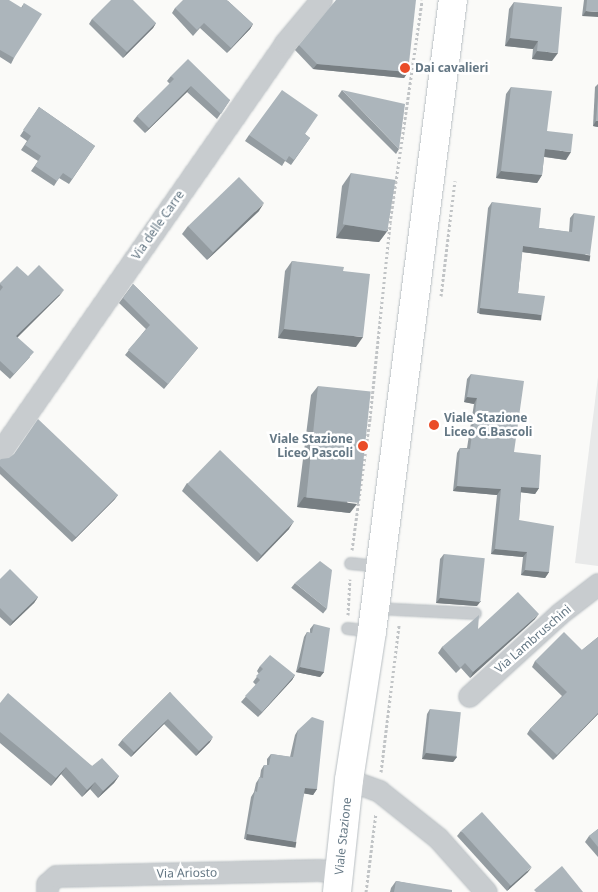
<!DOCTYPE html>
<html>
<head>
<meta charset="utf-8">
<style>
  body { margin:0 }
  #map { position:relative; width:598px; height:892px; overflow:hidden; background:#fafaf8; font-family:"Noto Sans",sans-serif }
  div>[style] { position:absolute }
  .built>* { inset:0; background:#e8e9e9 }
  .path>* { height:3px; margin-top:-1.5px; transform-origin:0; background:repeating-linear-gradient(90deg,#c1c4c6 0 2.5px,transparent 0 5px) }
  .roads { filter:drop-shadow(0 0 1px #b8bec2) drop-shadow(0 0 1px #b8bec2) }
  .service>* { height:11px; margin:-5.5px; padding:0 5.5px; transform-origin:5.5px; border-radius:5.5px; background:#c8cccf }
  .minor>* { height:21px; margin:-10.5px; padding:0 10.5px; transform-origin:10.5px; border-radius:10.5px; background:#c8cccf }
  .secondary>* { height:28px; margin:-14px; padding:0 14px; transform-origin:14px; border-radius:14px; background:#fff }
  .wall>* { inset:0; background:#949ca1; transform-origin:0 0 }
  .shaded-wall>* { inset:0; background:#787f83; transform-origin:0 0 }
  .building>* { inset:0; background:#acb5bb; transform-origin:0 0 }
  .dots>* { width:14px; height:14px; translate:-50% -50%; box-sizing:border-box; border:2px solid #fff; border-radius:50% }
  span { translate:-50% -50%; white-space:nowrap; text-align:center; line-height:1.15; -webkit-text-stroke:5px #fff; paint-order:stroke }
  .poi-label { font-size:12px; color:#647784; font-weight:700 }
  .left { translate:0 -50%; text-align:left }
  .right { translate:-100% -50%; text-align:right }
  .street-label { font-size:12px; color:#647784 }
</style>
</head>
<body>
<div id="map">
  <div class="built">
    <i style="clip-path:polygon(598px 377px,598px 566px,575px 563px)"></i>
  </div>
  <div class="path">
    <i style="left:441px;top:296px;width:116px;rotate:-83.1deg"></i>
    <i style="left:352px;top:550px;width:133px;rotate:-82.2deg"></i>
    <i style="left:370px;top:418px;width:196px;rotate:-84.1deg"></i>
    <i style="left:390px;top:223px;width:225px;rotate:-81.8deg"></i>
    <i style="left:348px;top:615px;width:36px;rotate:-87deg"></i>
    <i style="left:381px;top:772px;width:148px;rotate:-83deg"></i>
    <i style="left:366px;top:892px;width:80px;rotate:-82.8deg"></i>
  </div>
  <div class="roads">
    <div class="service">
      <i style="left:350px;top:563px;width:30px;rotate:6deg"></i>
      <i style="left:375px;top:608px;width:100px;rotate:2.9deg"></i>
      <i style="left:347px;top:628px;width:25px;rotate:7deg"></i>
    </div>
    <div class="minor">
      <i style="left:0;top:452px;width:499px;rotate:-55.1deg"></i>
      <i style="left:285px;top:43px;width:56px;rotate:-50.1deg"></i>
      <i style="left:469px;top:696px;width:122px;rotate:-42.3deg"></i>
      <i style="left:559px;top:614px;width:49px;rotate:-37.6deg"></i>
      <i style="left:349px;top:780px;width:32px;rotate:20deg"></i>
      <i style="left:379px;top:791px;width:75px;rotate:38.5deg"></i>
      <i style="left:438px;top:838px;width:72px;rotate:48.4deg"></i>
      <i style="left:47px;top:892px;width:8px;rotate:-90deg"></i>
      <i style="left:47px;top:884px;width:12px;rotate:-42deg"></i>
      <i style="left:56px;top:876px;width:262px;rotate:-1.3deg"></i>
      <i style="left:318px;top:870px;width:21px;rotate:5deg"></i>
    </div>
    <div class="secondary">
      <i style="left:337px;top:892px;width:113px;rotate:-83.9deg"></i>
      <i style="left:349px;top:780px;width:151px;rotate:-81.2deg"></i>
      <i style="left:372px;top:631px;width:636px;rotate:-82.69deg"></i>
    </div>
  </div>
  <div class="wall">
    <i style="clip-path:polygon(0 0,21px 8px,24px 3px,14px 58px,11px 64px,0 57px)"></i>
    <i style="clip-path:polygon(584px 0,598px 0,582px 16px)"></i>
    <i style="clip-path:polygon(228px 1px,253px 24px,250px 29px,227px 53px,200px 28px,193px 36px,172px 13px,175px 8px)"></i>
    <i style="clip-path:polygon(514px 2px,552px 61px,532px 59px,533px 49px,505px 46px,509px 9px)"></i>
    <i style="clip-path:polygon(92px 19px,156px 23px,153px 28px,123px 58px,89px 24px)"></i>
    <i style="clip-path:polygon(299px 45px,408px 72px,404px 78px,313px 69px,295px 50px)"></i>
    <i style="clip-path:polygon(171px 76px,230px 100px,217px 119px,187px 92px,145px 133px,133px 121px,137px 116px,170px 84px,167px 81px)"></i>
    <i style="clip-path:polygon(598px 84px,598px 127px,593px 126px,595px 87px)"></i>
    <i style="clip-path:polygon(511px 87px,547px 131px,566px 160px,544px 157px,542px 175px,537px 183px,496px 178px,506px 94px)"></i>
    <i style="clip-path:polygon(342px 90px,399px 149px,396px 154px,338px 96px)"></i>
    <i style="clip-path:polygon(39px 107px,95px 146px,69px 184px,59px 178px,54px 186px,31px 171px,38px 161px,21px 150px,27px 141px,20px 136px)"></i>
    <i style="clip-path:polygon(305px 134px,310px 138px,291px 165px,285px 161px,282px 166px,245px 141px,249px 135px)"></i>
    <i style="clip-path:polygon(351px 173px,388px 230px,379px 242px,336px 238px,342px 186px)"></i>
    <i style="clip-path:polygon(492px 202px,539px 228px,569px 232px,570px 218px,574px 213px,587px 260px,522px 252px,518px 293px,539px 320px,477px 313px,488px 208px)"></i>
    <i style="clip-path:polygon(259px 211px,207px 260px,182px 234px,188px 226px)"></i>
    <i style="clip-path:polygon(292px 261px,343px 271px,356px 347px,278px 338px,285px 271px)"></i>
    <i style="clip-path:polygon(28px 276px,60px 295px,17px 337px,30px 357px,10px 379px,0 370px,0 283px)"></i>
    <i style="clip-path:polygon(133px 284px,198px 348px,164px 389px,125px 355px,146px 329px,119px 303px)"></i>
    <i style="clip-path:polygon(471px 374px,514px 452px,539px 488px,535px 494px,521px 492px,519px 520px,549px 572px,545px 578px,521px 575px,523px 557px,491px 554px,497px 495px,453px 491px,457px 453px,460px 448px,467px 448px,474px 404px,464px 402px,467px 379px)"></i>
    <i style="clip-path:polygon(318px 386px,350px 513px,297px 507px,311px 395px)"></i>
    <i style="clip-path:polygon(0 460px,118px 495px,114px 500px,72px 542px,0 474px)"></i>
    <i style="clip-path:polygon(187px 483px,289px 529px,257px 562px,182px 491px)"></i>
    <i style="clip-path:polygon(444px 554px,477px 606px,436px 603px,440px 559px)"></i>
    <i style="clip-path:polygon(0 579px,38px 597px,34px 603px,10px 626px,0 617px)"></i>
    <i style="left:295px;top:583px;width:41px;height:6px;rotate:39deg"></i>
    <i style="clip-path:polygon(535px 619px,470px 678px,461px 668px,456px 673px,438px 653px,442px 647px,478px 629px)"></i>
    <i style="clip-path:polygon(314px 624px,324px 672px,320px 677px,296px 672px,304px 637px,307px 632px,310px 633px,310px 629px)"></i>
    <i style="clip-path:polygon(598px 637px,598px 714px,553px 760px,527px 734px,530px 729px,562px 696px,532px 667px,535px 661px,582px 650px)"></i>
    <i style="clip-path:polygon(260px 666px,295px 675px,292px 680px,258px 717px,241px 702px,256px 685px,253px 682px,259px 674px,257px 671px)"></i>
    <i style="clip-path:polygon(170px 692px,210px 742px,196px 756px,164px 724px,131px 757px,118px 745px,122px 740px)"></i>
    <i style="clip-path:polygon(0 703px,92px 766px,119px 776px,114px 783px,98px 798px,90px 789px,82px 797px,61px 774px,51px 786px,0 743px)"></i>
    <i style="clip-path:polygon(430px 709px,457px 757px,453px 762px,422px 759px,427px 714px)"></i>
    <i style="clip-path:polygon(298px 730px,317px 789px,313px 795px,304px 793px,292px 847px,244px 839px,251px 797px,254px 792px,256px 783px,260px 777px,261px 770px,264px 765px,267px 765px,267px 759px,271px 754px,290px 757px,295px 735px)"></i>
    <i style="clip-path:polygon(598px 829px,598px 857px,585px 842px,589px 836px)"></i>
    <i style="clip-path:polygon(461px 831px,528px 872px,507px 891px,457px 836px)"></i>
    <i style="clip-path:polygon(396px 881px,452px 892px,390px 892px,391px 888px)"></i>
  </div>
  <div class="shaded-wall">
    <i style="clip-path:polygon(586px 11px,598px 12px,598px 17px,582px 16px)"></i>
    <i style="clip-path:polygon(156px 23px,153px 28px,123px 58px,127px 52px)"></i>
    <i style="clip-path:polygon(253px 24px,250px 29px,227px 53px,231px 48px)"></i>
    <i style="clip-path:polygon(510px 38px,538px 41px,533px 49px,505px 46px)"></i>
    <i style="clip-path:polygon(537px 51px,558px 53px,552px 61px,532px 59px)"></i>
    <i style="clip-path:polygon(317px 64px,408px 72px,404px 78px,313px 69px)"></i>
    <i style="clip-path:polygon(191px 86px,187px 92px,145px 133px,149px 128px)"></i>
    <i style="clip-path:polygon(596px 121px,598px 121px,598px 127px,593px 126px)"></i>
    <i style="clip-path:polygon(545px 149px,571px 152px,566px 160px,540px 156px)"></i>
    <i style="clip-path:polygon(501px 171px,542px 175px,537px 183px,496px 178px)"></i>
    <i style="clip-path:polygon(264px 203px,259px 211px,207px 260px,213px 253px)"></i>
    <i style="clip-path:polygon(345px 225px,388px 230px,379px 242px,336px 238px)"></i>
    <i style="left:523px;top:246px;width:68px;height:6px;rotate:8deg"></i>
    <i style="clip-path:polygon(64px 290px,60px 295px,13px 342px,16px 336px)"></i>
    <i style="left:480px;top:308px;width:62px;height:6px;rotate:6deg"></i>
    <i style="clip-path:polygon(284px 329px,363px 337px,356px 347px,278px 338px)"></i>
    <i style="clip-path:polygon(467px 397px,477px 398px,474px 404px,464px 402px)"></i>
    <i style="clip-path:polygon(457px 486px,501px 489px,497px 495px,453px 491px)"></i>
    <i style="clip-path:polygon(521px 487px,539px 488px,535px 494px,518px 492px)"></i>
    <i style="clip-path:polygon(118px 495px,114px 500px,72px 542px,76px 537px)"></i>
    <i style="clip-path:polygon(304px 497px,357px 504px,350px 513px,297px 507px)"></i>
    <i style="clip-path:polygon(294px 521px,289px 529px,257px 562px,262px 555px)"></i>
    <i style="clip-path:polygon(495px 549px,527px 552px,523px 557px,491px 554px)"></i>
    <i style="clip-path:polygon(525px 570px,549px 572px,545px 578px,521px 575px)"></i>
    <i style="clip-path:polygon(38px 597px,34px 603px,10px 626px,13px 621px)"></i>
    <i style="clip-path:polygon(440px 598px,481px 601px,477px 606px,436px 603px)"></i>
    <i style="clip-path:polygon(539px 614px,535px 619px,470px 678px,473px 672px)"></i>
    <i style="clip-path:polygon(300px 667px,324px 672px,320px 677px,296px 672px)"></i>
    <i style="clip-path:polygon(295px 675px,292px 680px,258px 717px,262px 712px)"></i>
    <i style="clip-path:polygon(598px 713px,598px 714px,553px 760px,557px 755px)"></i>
    <i style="clip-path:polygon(168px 719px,164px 724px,131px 757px,134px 752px)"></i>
    <i style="clip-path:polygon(213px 737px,210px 742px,196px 756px,199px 751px)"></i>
    <i style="clip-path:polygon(426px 753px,457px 757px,453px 762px,422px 759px)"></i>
    <i style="clip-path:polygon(66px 767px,61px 774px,51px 786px,56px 778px)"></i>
    <i style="clip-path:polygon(119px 776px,114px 783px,98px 798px,103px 791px)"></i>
    <i style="clip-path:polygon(95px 782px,90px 789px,82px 797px,87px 790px)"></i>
    <i style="clip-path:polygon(305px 788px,317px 789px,313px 795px,301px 793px)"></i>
    <i style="left:247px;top:834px;width:50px;height:6px;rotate:9deg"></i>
    <i style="clip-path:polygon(532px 867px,528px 872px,507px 891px,510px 886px)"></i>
  </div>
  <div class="building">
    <i style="clip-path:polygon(0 0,9px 0,22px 8px,24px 3px,42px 14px,14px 58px,0 50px,0 51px)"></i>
    <i style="clip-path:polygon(111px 0,133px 0,156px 23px,127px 52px,92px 19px)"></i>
    <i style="clip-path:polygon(183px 0,227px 0,253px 24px,231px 48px,204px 23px,197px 30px,175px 8px)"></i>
    <i style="clip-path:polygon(336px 0,416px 0,408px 72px,317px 64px,299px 45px)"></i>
    <i style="clip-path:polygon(587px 0,598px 0,598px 12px,586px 11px)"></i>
    <i style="clip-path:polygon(514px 2px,562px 7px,558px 53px,537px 51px,538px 41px,510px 38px)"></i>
    <i style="clip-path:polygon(188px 59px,230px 100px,221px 114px,191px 86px,149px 128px,137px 116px,174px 79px,171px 76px)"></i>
    <i style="clip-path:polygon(511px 87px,552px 91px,547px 131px,573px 134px,571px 152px,545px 149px,542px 175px,501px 171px)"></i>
    <i style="clip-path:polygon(282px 90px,318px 115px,305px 134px,310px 138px,294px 160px,289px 156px,286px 161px,249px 135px)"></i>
    <i style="clip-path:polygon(342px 90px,405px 104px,399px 149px)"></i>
    <i style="clip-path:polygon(598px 97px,598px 121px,596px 121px)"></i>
    <i style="clip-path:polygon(39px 107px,95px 146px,72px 179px,63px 173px,57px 181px,35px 166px,41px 156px,25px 145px,31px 136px,23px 130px)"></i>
    <i style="left:351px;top:173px;width:45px;height:52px;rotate:9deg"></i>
    <i style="left:239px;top:177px;width:36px;height:71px;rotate:46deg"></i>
    <i style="clip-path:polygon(492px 202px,541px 208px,539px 228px,572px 232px,574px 213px,595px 216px,590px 255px,523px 246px,518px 293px,545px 296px,542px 315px,480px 308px)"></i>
    <i style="clip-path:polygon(292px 261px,344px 267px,343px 271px,370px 274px,363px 337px,284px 329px)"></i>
    <i style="clip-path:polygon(39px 265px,64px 290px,16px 336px,34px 352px,14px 374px,0 361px,0 291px,3px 287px,0 284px,0 283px,17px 266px,28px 276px)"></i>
    <i style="clip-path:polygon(133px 284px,198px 348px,168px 384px,128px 350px,150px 325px,123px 298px)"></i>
    <i style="clip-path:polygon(471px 374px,524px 381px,514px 452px,541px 455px,539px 488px,521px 487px,519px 520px,554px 526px,549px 572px,525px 570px,527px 552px,495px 549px,501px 489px,457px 486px,460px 448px,470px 449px,477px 398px,467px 397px)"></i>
    <i style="left:318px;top:386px;width:53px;height:112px;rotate:6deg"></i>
    <i style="clip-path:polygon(38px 419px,118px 495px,76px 537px,0 466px,0 460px,1px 459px,9px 458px,14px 454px)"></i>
    <i style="left:220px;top:450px;width:103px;height:47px;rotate:44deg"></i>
    <i style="left:444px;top:554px;width:41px;height:44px;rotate:6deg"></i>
    <i style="clip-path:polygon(320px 561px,332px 570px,327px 609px,295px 583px)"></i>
    <i style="clip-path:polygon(10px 569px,38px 597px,13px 621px,0 608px,0 579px)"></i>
    <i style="clip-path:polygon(518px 592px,539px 614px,473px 672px,465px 663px,460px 668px,442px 647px,479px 615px,478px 629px)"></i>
    <i style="clip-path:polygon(314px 624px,330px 628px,324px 672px,300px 667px,307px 632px,312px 633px)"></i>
    <i style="clip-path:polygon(564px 632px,582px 650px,598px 637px,598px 713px,557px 755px,530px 729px,567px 692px,535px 661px)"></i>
    <i style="clip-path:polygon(270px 655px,295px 675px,262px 712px,245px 696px,260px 680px,256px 676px,263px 669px,260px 666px)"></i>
    <i style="clip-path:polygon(170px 692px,213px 737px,199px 751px,168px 719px,134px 752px,122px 740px)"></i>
    <i style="clip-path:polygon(8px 693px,92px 766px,102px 758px,119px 776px,103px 791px,95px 782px,87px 790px,66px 767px,56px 778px,0 732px,0 703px)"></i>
    <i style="left:430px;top:709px;width:31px;height:44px;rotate:6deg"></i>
    <i style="clip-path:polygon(312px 717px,324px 721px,317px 789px,305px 788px,296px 842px,247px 834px,255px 791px,257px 792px,259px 777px,263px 778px,264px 765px,269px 765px,271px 754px,293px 757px,298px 730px)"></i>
    <i style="left:482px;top:812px;width:74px;height:28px;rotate:48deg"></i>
    <i style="clip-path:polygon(598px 829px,598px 847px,589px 836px)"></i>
    <i style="clip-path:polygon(562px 866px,583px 892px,536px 892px,534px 890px)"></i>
    <i style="clip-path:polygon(396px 881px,452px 890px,452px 892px,394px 892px)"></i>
  </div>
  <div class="dots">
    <i style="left:405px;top:68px;background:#ea4c28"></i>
    <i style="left:434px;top:425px;background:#ea4c28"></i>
    <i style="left:363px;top:446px;background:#ea4c28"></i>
  </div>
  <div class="poi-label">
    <span class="left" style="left:415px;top:68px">Dai cavalieri</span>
    <span class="left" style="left:444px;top:425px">Viale Stazione<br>Liceo G.Bascoli</span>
    <span class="right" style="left:353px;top:446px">Viale Stazione<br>Liceo Pascoli</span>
  </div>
  <div class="street-label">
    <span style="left:158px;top:225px;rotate:-55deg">Via delle Carre</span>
    <span style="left:533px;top:639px;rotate:-41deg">Via Lambruschini</span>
    <span style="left:343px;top:836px;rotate:-84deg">Viale Stazione</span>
    <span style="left:187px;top:873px;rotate:-1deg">Via Ariosto</span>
  </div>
</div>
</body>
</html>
